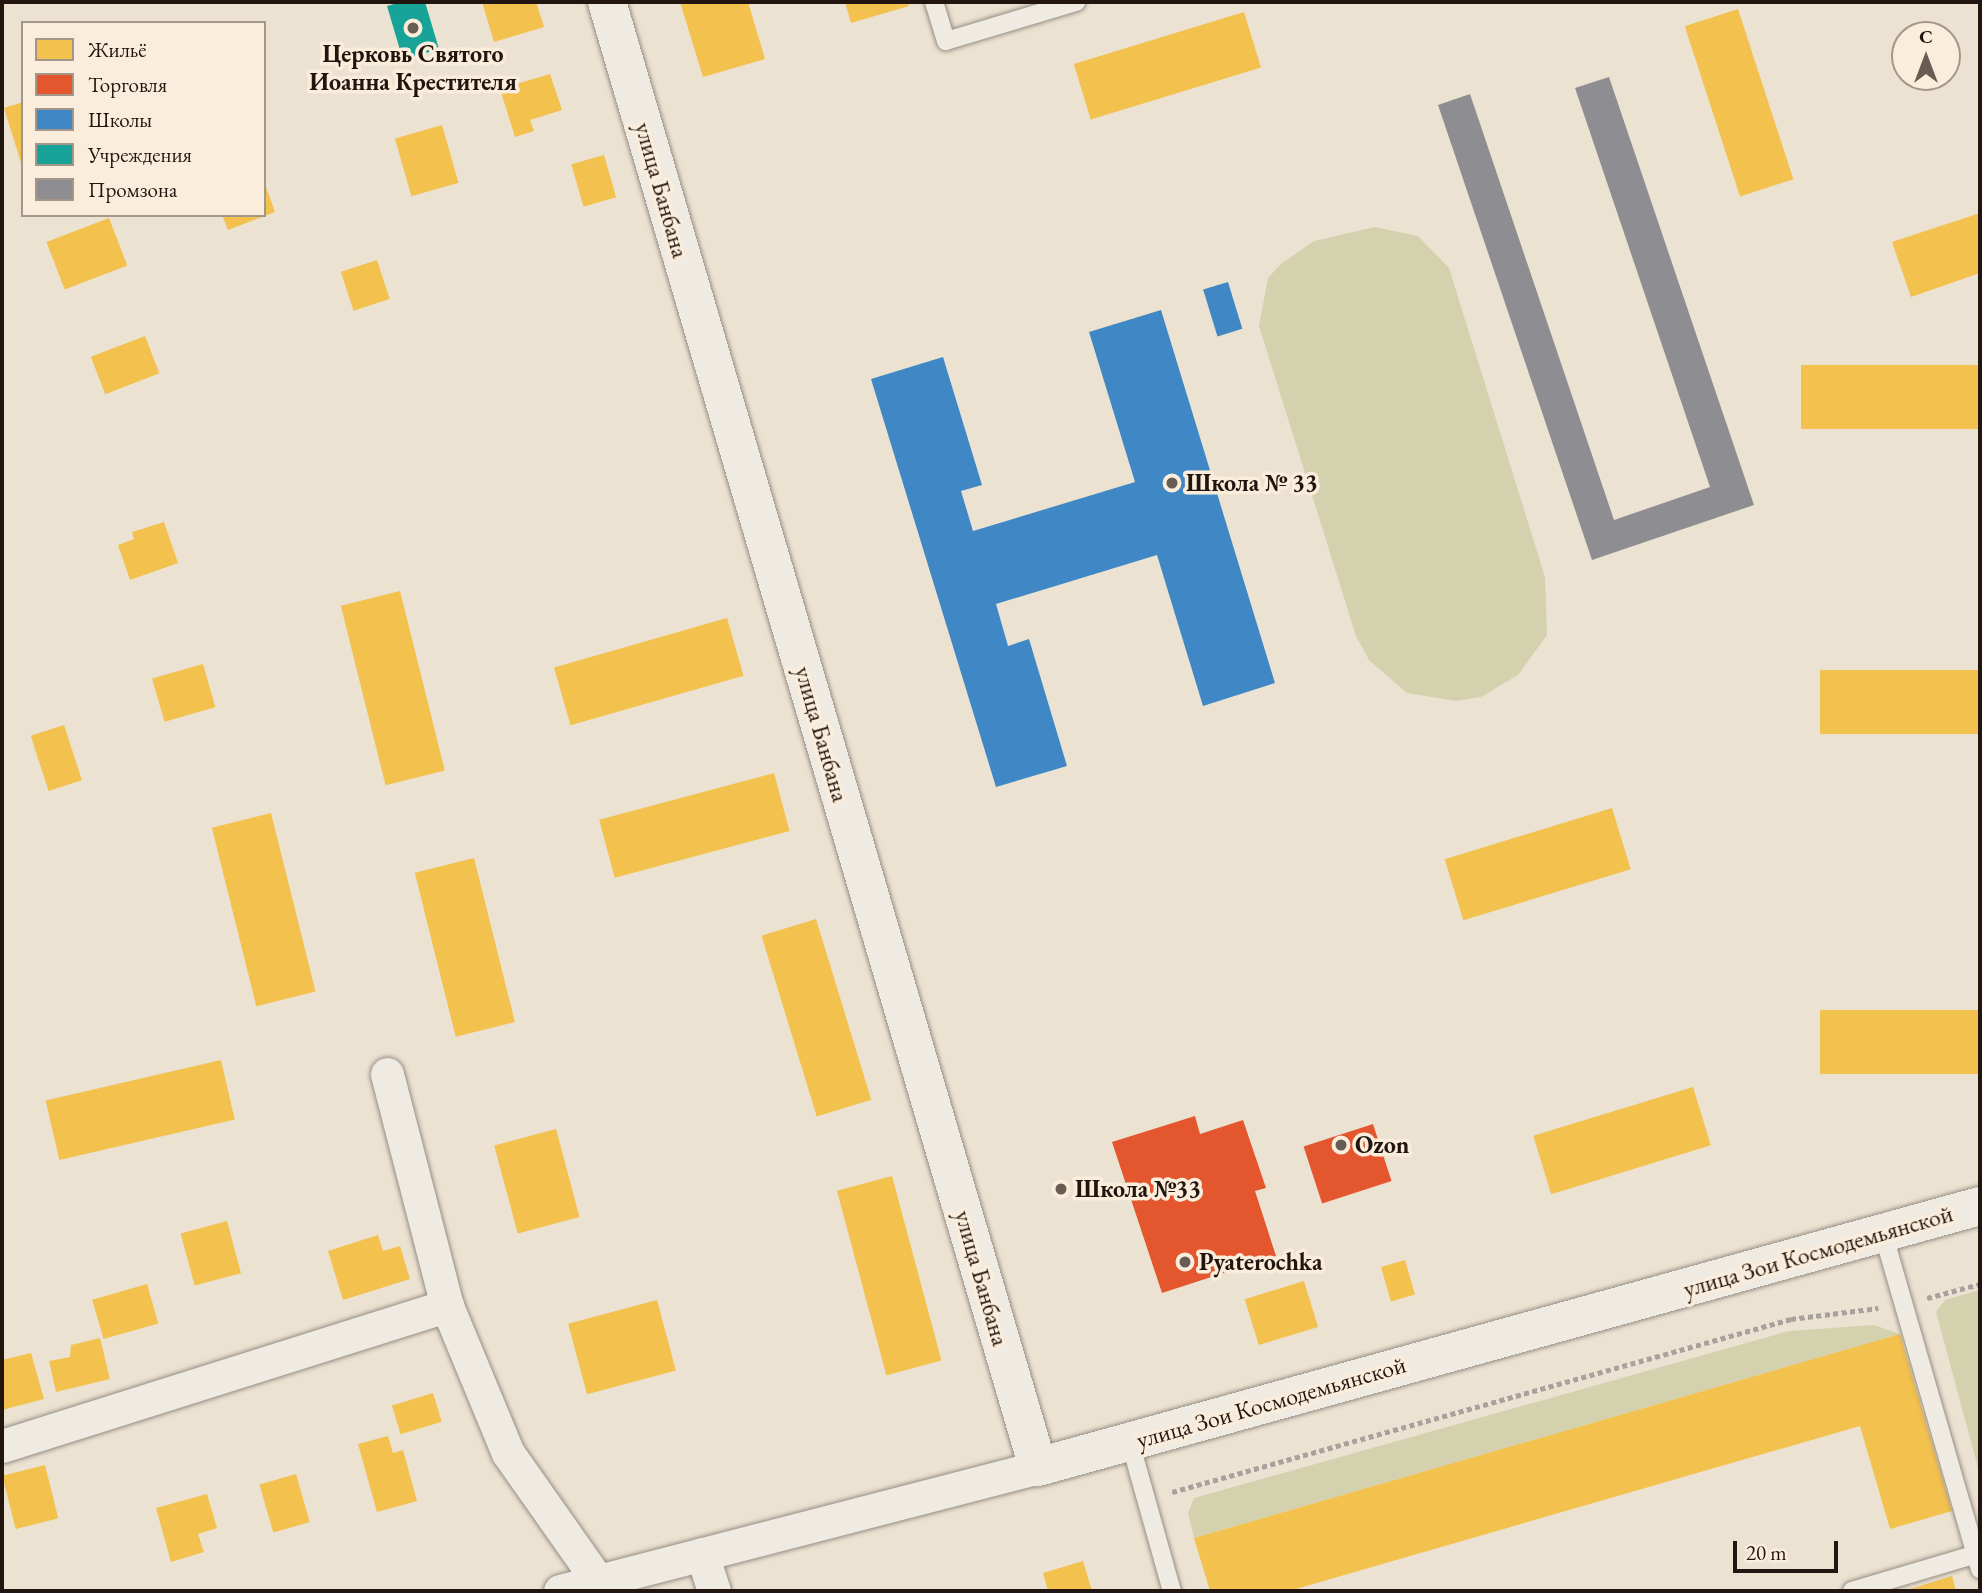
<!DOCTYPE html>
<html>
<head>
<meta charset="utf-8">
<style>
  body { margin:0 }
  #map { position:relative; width:1982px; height:1593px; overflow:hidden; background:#ece2d2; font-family:"EB Garamond",serif }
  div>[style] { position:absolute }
  .green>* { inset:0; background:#d4d1af }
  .homes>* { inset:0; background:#f2c14e; transform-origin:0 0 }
  .shops>* { inset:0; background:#e4572e; transform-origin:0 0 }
  .schools>* { inset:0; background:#3f88c5; transform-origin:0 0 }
  .public>* { inset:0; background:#17a398 }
  .industry>* { inset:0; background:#8d8d92 }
  .path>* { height:4.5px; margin-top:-2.25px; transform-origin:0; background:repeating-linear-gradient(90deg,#a7a29c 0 5px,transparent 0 8.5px) }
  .roads { filter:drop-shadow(0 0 2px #968e84) drop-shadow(0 0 2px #968e84) }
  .service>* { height:18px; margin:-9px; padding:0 9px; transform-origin:9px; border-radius:9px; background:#efeae2 }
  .minor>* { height:33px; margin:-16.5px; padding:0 16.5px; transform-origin:16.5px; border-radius:16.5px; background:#efeae2 }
  .tertiary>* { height:38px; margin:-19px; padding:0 19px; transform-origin:19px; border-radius:19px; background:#efeae2 }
  .dots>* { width:19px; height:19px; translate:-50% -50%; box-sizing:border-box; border:4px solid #faeddb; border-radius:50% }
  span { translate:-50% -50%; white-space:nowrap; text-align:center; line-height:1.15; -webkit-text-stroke:7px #faeddb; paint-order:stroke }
  .poi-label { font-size:24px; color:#22150f; font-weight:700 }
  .left { translate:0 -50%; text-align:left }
  .street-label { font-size:24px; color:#22150f }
  .frame { position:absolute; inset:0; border:4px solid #22150f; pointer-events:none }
  .legend { position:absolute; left:21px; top:21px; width:245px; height:196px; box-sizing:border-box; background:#faeddb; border:2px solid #a49789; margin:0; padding:9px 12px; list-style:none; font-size:21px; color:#22150f }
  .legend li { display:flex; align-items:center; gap:14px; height:35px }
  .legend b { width:35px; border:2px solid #a49789 }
  .north { position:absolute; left:1891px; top:21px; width:70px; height:70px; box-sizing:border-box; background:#faeddb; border:2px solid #a49789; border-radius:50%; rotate:0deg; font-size:19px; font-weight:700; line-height:28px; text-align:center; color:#22150f }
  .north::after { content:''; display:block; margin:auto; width:24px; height:32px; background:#695d53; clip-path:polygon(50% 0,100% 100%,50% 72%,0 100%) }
  .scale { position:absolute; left:1733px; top:1541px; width:105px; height:32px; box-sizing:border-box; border:4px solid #22150f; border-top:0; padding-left:9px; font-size:21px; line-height:24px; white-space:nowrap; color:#22150f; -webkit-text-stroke:5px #faeddb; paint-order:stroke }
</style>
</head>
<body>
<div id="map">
  <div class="green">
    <i style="clip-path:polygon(1375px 227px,1418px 236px,1449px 268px,1545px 577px,1547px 635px,1518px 675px,1481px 697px,1456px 701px,1407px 693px,1369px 660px,1356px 636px,1259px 326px,1268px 278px,1281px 264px,1314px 241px)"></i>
    <i style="clip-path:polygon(1980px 1290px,1980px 1475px,1936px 1312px,1945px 1300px)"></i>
    <i style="clip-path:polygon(1874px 1325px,1900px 1334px,1194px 1538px,1188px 1513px,1194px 1498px,1789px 1331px)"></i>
  </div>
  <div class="homes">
    <i style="clip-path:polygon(482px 2px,536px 2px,544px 27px,494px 42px)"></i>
    <i style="clip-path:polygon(680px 2px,748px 2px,765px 59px,703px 77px)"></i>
    <i style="clip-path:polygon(845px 2px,907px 2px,909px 6px,851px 23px)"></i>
    <i style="left:1738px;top:9px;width:179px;height:56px;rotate:72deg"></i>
    <i style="left:1244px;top:12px;width:58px;height:178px;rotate:73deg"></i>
    <i style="clip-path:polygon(550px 74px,562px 110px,530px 120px,534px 131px,515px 137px,500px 89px)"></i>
    <i style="clip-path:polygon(23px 102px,23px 165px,22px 166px,4px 108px)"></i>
    <i style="left:442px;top:125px;width:60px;height:49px;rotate:74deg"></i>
    <i style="left:604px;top:155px;width:44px;height:34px;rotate:74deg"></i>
    <i style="clip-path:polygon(265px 184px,275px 212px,228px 230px,222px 215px,264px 215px)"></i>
    <i style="clip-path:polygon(1980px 213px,1980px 273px,1911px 297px,1892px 242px)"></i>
    <i style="left:109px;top:218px;width:51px;height:67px;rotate:69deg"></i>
    <i style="left:377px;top:260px;width:41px;height:38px;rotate:72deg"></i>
    <i style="left:145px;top:336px;width:40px;height:58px;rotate:69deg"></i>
    <i style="left:1980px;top:365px;width:64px;height:179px;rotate:90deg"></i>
    <i style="clip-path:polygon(164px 522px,178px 563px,130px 580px,118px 545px,134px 539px,132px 532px)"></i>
    <i style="left:400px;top:591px;width:185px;height:61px;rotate:76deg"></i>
    <i style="left:727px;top:618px;width:60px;height:180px;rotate:74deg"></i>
    <i style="left:203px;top:664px;width:45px;height:53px;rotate:74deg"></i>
    <i style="left:1980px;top:670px;width:64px;height:160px;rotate:90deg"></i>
    <i style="left:64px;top:725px;width:58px;height:35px;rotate:72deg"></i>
    <i style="left:774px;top:773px;width:60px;height:181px;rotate:75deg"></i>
    <i style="left:1612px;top:808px;width:64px;height:175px;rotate:73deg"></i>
    <i style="left:271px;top:813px;width:184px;height:61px;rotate:76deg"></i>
    <i style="left:474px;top:858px;width:169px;height:61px;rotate:76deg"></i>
    <i style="left:816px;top:919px;width:189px;height:57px;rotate:73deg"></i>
    <i style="left:1980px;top:1010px;width:64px;height:160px;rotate:90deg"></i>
    <i style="left:221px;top:1060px;width:61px;height:180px;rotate:77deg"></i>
    <i style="left:1693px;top:1087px;width:61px;height:167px;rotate:73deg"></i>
    <i style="left:556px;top:1129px;width:91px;height:64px;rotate:75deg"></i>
    <i style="left:892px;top:1176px;width:191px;height:57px;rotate:75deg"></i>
    <i style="left:227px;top:1221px;width:54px;height:48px;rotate:75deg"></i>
    <i style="clip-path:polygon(378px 1235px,383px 1251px,400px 1246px,410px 1279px,343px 1300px,328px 1251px)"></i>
    <i style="left:1405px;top:1260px;width:36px;height:25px;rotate:74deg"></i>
    <i style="left:1304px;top:1281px;width:48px;height:62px;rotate:73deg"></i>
    <i style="left:147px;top:1284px;width:41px;height:57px;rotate:74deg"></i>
    <i style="left:657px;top:1300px;width:73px;height:92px;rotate:75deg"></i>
    <i style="clip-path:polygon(1900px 1334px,1952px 1511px,1890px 1529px,1860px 1426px,1289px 1591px,1210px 1591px,1194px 1538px)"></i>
    <i style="clip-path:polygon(100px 1338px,110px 1379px,56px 1392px,49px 1361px,70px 1357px,71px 1345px)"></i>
    <i style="clip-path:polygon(31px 1353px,44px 1399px,2px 1410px,2px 1360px)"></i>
    <i style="left:433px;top:1393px;width:30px;height:43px;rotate:73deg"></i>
    <i style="clip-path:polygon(388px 1436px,393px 1453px,403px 1450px,417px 1501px,377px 1512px,358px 1444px)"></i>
    <i style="left:45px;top:1465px;width:55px;height:44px;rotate:76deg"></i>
    <i style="left:296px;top:1474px;width:50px;height:38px;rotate:74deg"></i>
    <i style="clip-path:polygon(207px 1494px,217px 1528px,198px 1534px,204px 1552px,171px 1562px,156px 1508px)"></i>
    <i style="clip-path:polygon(1083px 1561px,1092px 1591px,1048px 1591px,1043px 1573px)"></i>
    <i style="clip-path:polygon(1952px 1576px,1956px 1591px,1904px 1591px)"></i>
  </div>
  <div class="shops">
    <i style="clip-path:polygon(1195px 1116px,1200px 1134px,1243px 1120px,1266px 1188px,1255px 1191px,1276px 1256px,1162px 1293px,1112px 1142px)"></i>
    <i style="left:1373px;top:1124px;width:60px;height:73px;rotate:72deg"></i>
  </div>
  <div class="schools">
    <i style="left:1228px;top:282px;width:49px;height:26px;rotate:73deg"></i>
    <i style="clip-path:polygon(1161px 310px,1275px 683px,1203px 706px,1157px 555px,996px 604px,1008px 646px,1029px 639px,1067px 766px,996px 787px,871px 379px,943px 357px,982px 485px,961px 491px,973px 531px,1135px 482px,1089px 332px)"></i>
  </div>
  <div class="public">
    <i style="clip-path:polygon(401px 2px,425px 2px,439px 49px,403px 60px,387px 6px)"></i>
  </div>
  <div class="industry">
    <i style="clip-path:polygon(1609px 77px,1754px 505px,1592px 560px,1438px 105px,1470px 94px,1614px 520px,1710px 487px,1575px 88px)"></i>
  </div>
  <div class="path">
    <i style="left:1927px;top:1298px;width:55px;rotate:-14.8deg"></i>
    <i style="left:1172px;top:1492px;width:643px;rotate:-15.61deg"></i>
    <i style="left:1791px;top:1319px;width:88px;rotate:-7.2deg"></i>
  </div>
  <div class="roads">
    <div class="service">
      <i style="left:934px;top:2px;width:41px;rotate:72.9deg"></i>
      <i style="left:946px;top:41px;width:136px;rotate:-16.7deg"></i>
      <i style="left:1883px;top:1233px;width:350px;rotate:73.9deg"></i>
      <i style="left:1130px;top:1442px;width:155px;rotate:74.3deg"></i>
      <i style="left:1852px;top:1591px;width:134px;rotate:-16.5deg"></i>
    </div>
    <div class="minor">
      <i style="left:387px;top:1074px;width:240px;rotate:75.5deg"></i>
      <i style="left:447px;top:1306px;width:159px;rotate:67.5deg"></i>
      <i style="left:508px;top:1453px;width:156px;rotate:54.9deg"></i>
      <i style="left:2px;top:1446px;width:467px;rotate:-17.5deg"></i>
      <i style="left:702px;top:1554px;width:39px;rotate:72deg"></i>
      <i style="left:560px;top:1591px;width:494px;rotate:-14.5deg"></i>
    </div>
    <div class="tertiary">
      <i style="left:607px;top:2px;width:1527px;rotate:73.61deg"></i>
      <i style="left:1038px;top:1467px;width:977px;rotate:-15.49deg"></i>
    </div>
  </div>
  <div class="dots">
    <i style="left:413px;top:28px;background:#695d53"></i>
    <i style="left:1172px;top:483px;background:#695d53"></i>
    <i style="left:1341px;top:1145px;background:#695d53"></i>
    <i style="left:1061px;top:1189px;background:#695d53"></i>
    <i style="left:1185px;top:1262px;background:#695d53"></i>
  </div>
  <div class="poi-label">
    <span style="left:413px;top:68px">Церковь Святого<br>Иоанна Крестителя</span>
    <span class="left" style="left:1186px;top:483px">Школа № 33</span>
    <span class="left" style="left:1355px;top:1145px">Ozon</span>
    <span class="left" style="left:1075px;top:1189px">Школа №33</span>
    <span class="left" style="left:1199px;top:1262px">Pyaterochka</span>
  </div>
  <div class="street-label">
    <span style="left:662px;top:190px;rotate:74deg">улица Банбана</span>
    <span style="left:822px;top:734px;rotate:74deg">улица Банбана</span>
    <span style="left:1818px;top:1251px;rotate:-16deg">улица Зои Космодемьянской</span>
    <span style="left:982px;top:1278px;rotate:74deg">улица Банбана</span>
    <span style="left:1271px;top:1402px;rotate:-16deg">улица Зои Космодемьянской</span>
  </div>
  <div class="frame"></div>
  <ul class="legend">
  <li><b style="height:19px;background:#f2c14e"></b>Жильё</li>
  <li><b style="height:19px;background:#e4572e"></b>Торговля</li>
  <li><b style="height:19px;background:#3f88c5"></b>Школы</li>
  <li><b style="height:19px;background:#17a398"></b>Учреждения</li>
  <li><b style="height:19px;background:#8d8d92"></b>Промзона</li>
  </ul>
  <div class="north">С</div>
  <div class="scale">20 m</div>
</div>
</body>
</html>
